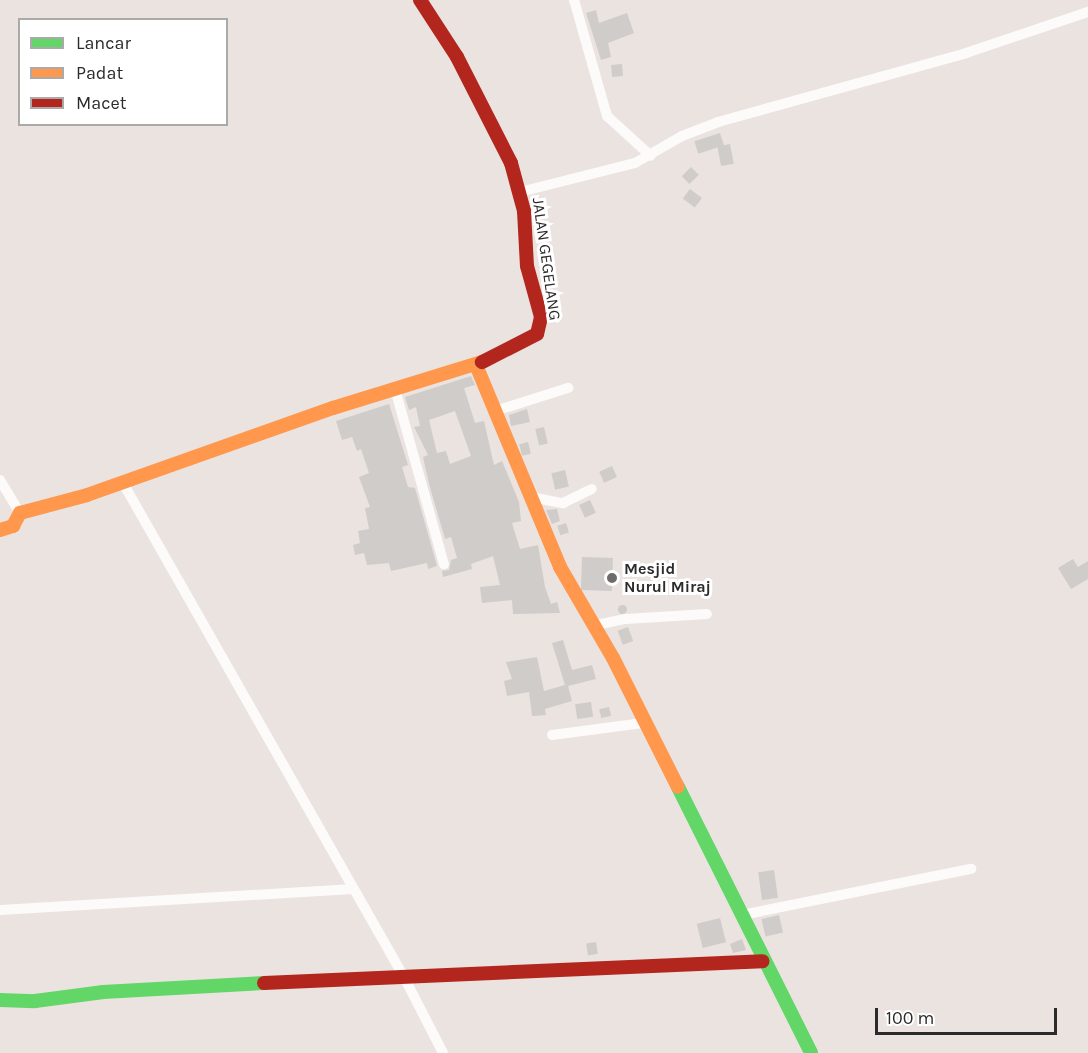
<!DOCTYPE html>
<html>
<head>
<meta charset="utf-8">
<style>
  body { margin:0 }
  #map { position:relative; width:1088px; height:1053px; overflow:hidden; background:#eae3e0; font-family:Karla,sans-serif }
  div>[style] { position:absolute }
  .building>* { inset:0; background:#d0ccca; transform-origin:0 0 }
  .round { border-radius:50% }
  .street>* { height:10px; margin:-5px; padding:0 5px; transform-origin:5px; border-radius:5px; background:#fcfbfa }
  .fast>* { height:14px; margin:-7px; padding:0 7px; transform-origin:7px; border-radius:7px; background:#63d668 }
  .slow>* { height:14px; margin:-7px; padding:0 7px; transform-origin:7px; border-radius:7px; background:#ff974d }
  .jam>* { height:14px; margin:-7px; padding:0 7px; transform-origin:7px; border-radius:7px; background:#b3261e }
  .dots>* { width:16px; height:16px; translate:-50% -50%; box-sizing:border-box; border:3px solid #fff; border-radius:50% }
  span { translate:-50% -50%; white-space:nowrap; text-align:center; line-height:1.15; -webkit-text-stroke:6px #fff; paint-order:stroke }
  .street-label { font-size:16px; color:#2b2b2b }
  .poi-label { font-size:16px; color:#2b2b2b; font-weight:700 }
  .left { translate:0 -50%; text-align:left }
  .legend { position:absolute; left:18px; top:18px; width:210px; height:108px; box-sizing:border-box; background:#fff; border:2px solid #aaa; margin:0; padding:8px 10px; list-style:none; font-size:18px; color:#2b2b2b }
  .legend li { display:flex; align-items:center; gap:12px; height:30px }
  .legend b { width:30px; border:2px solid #aaa }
  .scale { position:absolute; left:875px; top:1008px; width:182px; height:27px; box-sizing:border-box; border:3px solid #2b2b2b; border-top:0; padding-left:8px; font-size:18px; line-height:21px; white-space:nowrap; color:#2b2b2b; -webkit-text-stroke:4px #fff; paint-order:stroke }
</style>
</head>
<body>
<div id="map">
  <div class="building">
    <i style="clip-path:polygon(596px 10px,599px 23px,627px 13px,634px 33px,608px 43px,611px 57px,601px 60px,586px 13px)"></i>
    <i style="left:622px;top:64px;width:12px;height:11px;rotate:85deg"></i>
    <i style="left:720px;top:133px;width:13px;height:27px;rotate:72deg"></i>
    <i style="left:730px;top:144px;width:20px;height:13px;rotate:79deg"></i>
    <i style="left:691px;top:167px;width:11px;height:13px;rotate:45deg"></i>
    <i style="left:690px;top:189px;width:15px;height:12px;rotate:37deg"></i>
    <i style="clip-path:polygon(evenodd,471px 376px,475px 385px,464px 388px,475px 423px,484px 421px,494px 465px,502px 461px,519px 502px,521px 521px,512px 523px,520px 549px,538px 545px,545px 587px,551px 604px,557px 602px,560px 613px,513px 614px,512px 600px,482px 603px,480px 587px,500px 585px,493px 556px,471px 564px,472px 569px,443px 577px,442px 571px,449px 570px,451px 560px,457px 558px,451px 537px,445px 539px,429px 484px,423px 457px,428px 455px,414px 427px,420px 426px,416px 407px,409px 410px,405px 397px,471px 376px,455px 411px,471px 456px,450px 464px,446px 451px,437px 453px,429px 420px,455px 411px)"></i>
    <i style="clip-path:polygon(389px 404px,408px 465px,402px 467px,408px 487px,415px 488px,437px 566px,428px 569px,427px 563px,391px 571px,389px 563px,367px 565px,364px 553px,355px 555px,353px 545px,360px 543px,358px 531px,369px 529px,365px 508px,370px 507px,359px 477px,369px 473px,361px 449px,357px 451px,352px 437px,342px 440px,336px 421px)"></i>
    <i style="clip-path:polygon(527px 409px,530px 422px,511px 426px,509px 415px)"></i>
    <i style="left:544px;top:427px;width:17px;height:9px;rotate:77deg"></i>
    <i style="left:528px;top:442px;width:12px;height:9px;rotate:76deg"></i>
    <i style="left:612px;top:466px;width:12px;height:14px;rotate:66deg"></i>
    <i style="left:565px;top:470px;width:17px;height:14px;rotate:77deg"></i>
    <i style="left:590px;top:500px;width:14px;height:12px;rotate:65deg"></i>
    <i style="clip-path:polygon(557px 509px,560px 521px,552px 524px,546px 510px)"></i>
    <i style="left:566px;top:523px;width:10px;height:9px;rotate:73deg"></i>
    <i style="left:582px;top:557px;width:31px;height:33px;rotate:2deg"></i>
    <i style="clip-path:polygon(1073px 559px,1078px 567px,1088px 561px,1088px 579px,1071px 589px,1058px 568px)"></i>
    <i class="round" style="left:617.5px;top:604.5px;width:9px;height:9px"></i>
    <i style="left:628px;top:627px;width:15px;height:11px;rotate:70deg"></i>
    <i style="clip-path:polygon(563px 640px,572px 670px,592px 665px,596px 679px,568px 686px,572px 701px,545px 709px,546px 715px,532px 716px,529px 692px,507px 696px,504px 681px,512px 679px,506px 662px,537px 657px,544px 691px,565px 685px,552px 643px)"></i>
    <i style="left:591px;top:702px;width:15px;height:16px;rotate:82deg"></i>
    <i style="left:609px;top:707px;width:9px;height:10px;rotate:77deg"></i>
    <i style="left:774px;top:870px;width:28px;height:16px;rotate:82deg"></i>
    <i style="left:779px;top:915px;width:18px;height:18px;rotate:77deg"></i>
    <i style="left:720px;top:918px;width:25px;height:24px;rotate:76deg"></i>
    <i style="clip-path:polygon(742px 939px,746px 950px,733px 953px,730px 944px)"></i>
    <i style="left:596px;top:942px;width:12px;height:10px;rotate:81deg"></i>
  </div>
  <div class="street">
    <i style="left:574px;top:0;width:121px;rotate:74.1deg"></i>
    <i style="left:607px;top:116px;width:59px;rotate:42.3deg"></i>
    <i style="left:520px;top:192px;width:119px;rotate:-14.2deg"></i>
    <i style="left:635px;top:163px;width:54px;rotate:-29.9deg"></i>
    <i style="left:682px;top:136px;width:39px;rotate:-21deg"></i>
    <i style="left:718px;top:122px;width:257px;rotate:-15.5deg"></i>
    <i style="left:966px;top:53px;width:129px;rotate:-18.6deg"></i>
    <i style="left:395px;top:389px;width:182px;rotate:74.4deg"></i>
    <i style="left:495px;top:411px;width:77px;rotate:-17.5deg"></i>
    <i style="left:0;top:480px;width:39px;rotate:59deg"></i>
    <i style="left:123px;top:483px;width:568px;rotate:60.37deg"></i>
    <i style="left:404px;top:977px;width:85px;rotate:62.8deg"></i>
    <i style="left:531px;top:497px;width:33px;rotate:11deg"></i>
    <i style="left:563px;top:503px;width:32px;rotate:-26deg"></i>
    <i style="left:592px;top:626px;width:35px;rotate:-12deg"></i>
    <i style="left:626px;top:619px;width:81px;rotate:-3.5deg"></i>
    <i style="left:552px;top:735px;width:92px;rotate:-7.5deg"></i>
    <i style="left:0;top:910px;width:354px;rotate:-3.4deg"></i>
    <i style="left:742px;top:915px;width:234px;rotate:-11.4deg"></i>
  </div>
  <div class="fast">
    <i style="left:678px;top:787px;width:297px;rotate:63.4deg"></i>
    <i style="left:0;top:1000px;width:35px;rotate:2deg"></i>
    <i style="left:35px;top:1001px;width:69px;rotate:-7.5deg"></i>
    <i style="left:103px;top:992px;width:161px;rotate:-3.2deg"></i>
  </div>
  <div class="slow">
    <i style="left:476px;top:365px;width:219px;rotate:67.4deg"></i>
    <i style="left:560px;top:567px;width:105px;rotate:59.8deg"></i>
    <i style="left:613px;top:658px;width:144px;rotate:63.3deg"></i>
    <i style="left:0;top:530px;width:14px;rotate:-17deg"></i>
    <i style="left:13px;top:526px;width:15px;rotate:-62deg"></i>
    <i style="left:20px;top:513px;width:69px;rotate:-15deg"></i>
    <i style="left:87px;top:495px;width:261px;rotate:-19.5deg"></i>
    <i style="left:333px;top:408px;width:156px;rotate:-17.2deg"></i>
  </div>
  <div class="jam">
    <i style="left:420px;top:0;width:68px;rotate:57deg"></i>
    <i style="left:457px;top:57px;width:119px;rotate:63deg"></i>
    <i style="left:511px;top:163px;width:50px;rotate:74.8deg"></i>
    <i style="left:524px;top:211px;width:55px;rotate:86.9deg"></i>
    <i style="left:527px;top:266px;width:53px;rotate:74.6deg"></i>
    <i style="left:541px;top:317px;width:17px;rotate:103deg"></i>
    <i style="left:537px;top:334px;width:62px;rotate:153deg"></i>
    <i style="left:264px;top:983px;width:499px;rotate:-2.5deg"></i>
  </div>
  <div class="dots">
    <i style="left:612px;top:578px;background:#6e6b6a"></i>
  </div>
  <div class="street-label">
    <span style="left:546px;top:259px;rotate:82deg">JALAN GEGELANG</span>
  </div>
  <div class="poi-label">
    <span class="left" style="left:624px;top:578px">Mesjid<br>Nurul Miraj</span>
  </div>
  <ul class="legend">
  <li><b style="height:8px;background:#63d668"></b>Lancar</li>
  <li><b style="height:8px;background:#ff974d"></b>Padat</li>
  <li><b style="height:8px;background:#b3261e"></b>Macet</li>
  </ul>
  <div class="scale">100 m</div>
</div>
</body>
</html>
